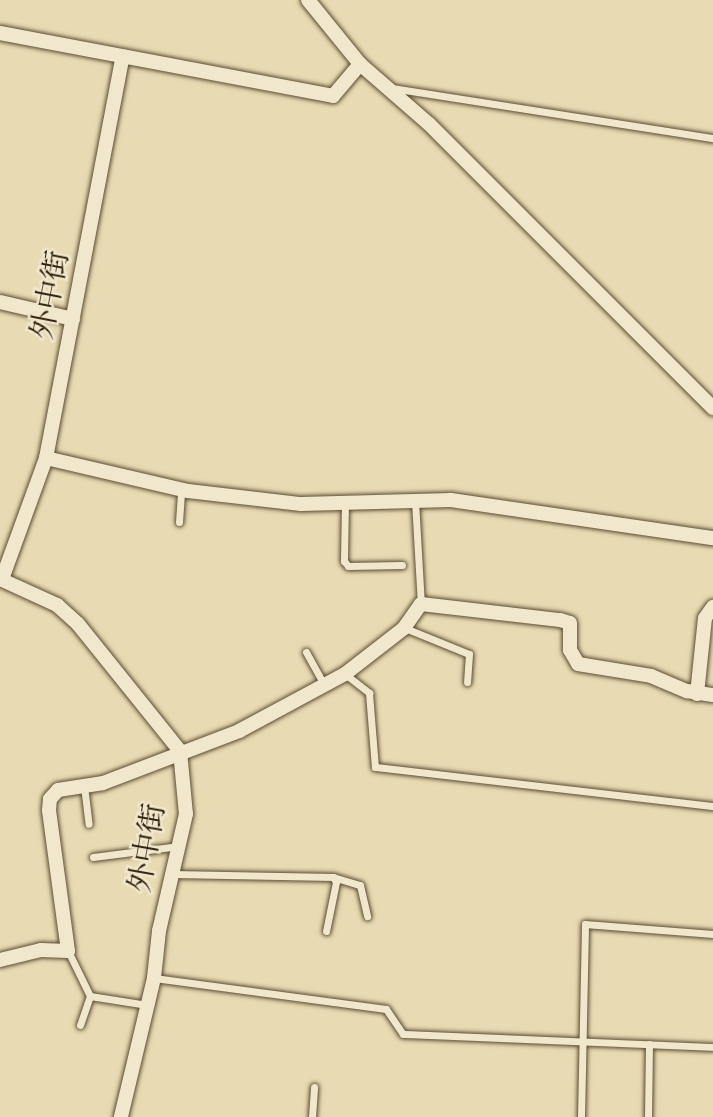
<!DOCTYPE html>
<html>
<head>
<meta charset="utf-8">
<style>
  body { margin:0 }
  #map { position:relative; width:713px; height:1117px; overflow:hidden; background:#e8dab2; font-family:"IM FELL Double Pica","Noto Serif TC",serif }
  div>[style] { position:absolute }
  .roads { filter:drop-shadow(0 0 2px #5b4c33) drop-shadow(0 0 2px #5b4c33) }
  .lane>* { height:7px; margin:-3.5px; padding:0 3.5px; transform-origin:3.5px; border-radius:3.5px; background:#f0e7cd }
  .street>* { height:14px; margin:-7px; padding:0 7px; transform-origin:7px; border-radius:7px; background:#f0e7cd }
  span { translate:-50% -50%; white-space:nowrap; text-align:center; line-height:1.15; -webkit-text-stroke:5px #f0e7cd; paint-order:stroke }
  .street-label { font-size:30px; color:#2c1c09 }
</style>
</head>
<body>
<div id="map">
  <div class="roads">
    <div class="lane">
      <i style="left:392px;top:88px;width:325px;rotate:8.9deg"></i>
      <i style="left:415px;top:501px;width:103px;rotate:86.7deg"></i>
      <i style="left:345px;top:502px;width:59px;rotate:91deg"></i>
      <i style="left:344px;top:561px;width:6px;rotate:51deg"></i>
      <i style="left:348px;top:566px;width:54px;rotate:-1.1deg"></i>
      <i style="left:179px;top:522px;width:32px;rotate:-86deg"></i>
      <i style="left:405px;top:628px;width:69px;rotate:22.1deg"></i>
      <i style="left:469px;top:654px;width:28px;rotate:94deg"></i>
      <i style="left:306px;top:652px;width:35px;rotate:61deg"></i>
      <i style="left:345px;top:674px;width:31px;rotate:38deg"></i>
      <i style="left:369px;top:693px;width:74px;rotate:85.4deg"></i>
      <i style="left:375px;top:767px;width:340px;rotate:6.6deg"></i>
      <i style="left:84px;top:786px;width:38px;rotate:83deg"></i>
      <i style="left:93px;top:857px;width:87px;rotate:-7.3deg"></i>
      <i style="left:173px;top:874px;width:160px;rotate:1.1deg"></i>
      <i style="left:333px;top:877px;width:6px;rotate:59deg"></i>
      <i style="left:336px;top:882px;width:50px;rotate:101.5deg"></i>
      <i style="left:333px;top:877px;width:28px;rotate:17deg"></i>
      <i style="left:360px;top:885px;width:32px;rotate:77deg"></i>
      <i style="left:68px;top:951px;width:50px;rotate:63.9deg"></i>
      <i style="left:90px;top:996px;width:58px;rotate:9deg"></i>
      <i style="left:154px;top:978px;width:234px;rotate:7.6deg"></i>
      <i style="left:386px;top:1009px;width:30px;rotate:56deg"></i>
      <i style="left:403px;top:1034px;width:310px;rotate:2.4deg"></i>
      <i style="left:80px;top:1025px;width:31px;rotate:-71deg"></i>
      <i style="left:312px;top:1117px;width:30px;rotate:-86deg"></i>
      <i style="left:581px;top:1117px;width:193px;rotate:-88.8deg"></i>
      <i style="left:585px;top:924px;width:128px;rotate:4.5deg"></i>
      <i style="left:648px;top:1117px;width:73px;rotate:-89.2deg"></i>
    </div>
    <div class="street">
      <i style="left:308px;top:0;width:82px;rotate:50.9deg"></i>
      <i style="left:360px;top:64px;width:91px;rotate:41deg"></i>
      <i style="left:429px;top:124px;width:402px;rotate:45deg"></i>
      <i style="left:0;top:33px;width:339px;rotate:10.7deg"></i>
      <i style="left:333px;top:96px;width:42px;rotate:-49.8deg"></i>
      <i style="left:0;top:302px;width:75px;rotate:13.1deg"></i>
      <i style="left:46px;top:458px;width:146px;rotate:13.1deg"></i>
      <i style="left:188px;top:491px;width:114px;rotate:6.6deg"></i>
      <i style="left:301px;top:504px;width:150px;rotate:-1.5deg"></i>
      <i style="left:451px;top:500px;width:265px;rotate:8.3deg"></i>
      <i style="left:0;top:579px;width:63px;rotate:24.5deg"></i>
      <i style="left:57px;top:605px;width:28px;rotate:42deg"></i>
      <i style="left:78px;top:624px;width:163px;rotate:51.2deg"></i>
      <i style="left:180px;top:751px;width:63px;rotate:84.6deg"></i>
      <i style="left:186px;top:814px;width:120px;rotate:103deg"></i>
      <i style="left:159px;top:931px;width:47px;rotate:96.1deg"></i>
      <i style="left:154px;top:978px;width:143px;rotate:103.4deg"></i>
      <i style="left:2px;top:579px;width:129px;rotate:-70deg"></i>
      <i style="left:46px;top:458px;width:409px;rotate:-79.2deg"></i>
      <i style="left:697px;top:694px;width:76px;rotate:-84deg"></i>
      <i style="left:705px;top:618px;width:14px;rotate:-54deg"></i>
      <i style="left:0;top:960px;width:42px;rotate:-13.7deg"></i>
      <i style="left:41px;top:950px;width:27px;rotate:2deg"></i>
      <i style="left:68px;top:951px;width:142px;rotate:-97.7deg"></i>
      <i style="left:49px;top:810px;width:11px;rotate:-85deg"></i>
      <i style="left:50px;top:799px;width:12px;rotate:-48deg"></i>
      <i style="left:58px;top:790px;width:46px;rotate:-8.8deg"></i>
      <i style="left:103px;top:783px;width:146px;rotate:-20.9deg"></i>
      <i style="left:239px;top:731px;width:120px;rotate:-28.3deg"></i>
      <i style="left:345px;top:674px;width:75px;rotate:-37.9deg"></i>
      <i style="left:404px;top:628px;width:29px;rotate:-55deg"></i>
      <i style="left:421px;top:604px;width:140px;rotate:6.6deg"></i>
      <i style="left:560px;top:620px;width:10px;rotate:17deg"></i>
      <i style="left:570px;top:623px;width:27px;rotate:90deg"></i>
      <i style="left:570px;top:650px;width:16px;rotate:60deg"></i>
      <i style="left:578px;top:664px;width:74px;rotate:9.3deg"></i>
      <i style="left:651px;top:676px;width:39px;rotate:23deg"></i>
      <i style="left:687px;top:691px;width:26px;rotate:9deg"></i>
    </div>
  </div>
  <div class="street-label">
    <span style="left:51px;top:295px;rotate:-79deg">外中街</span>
    <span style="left:148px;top:848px;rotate:-80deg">外中街</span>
  </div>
</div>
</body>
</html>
